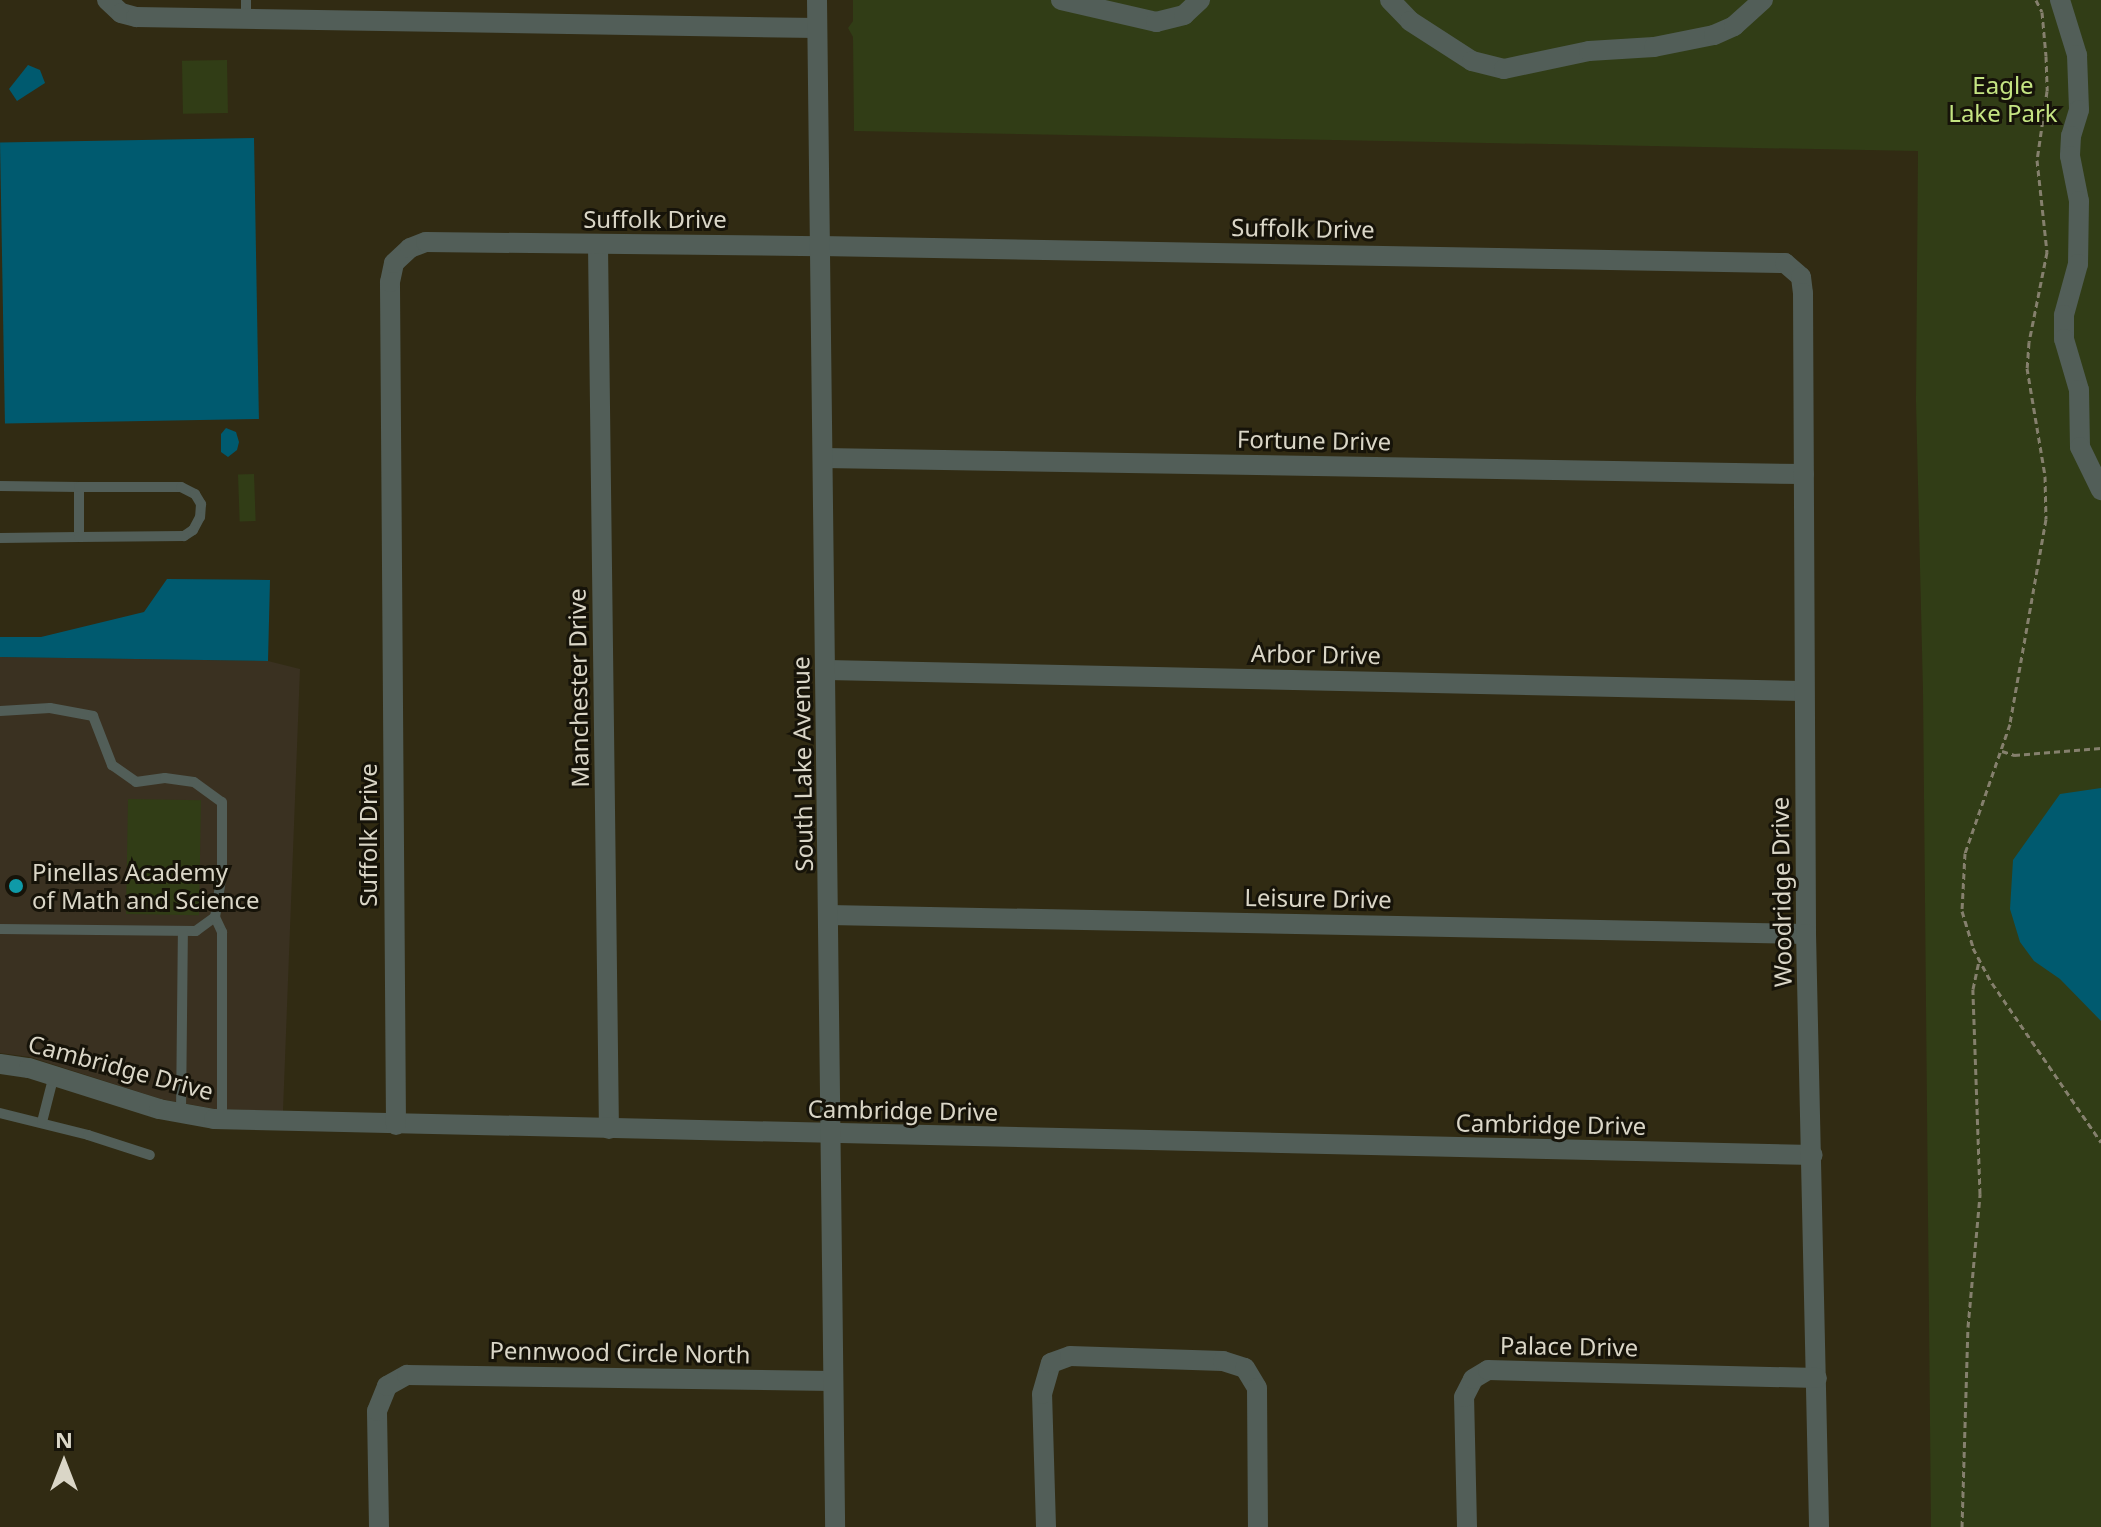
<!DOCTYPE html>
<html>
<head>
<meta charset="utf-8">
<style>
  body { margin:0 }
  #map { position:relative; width:2101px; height:1527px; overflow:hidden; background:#312b13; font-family:"Noto Sans",sans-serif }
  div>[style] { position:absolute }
  .commercial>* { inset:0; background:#3a3121 }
  .green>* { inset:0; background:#313d16; transform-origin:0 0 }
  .water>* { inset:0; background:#005a6f; transform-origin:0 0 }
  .path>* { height:3px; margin-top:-1.5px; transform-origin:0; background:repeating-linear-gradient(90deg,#85806d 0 6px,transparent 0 10px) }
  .service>* { height:10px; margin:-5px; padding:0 5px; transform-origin:5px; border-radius:5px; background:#525e58 }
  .minor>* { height:20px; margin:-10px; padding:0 10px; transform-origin:10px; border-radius:10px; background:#525e58 }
  .tertiary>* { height:20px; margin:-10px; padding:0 10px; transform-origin:10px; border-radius:10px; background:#525e58 }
  .dots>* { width:22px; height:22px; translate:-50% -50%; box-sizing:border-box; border:4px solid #161309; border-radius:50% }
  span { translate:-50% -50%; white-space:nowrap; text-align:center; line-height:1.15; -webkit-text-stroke:6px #161309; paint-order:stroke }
  .park-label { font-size:24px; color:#c4e482 }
  .street-label { font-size:24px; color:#dad6c7 }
  .poi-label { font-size:24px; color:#dad6c7 }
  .left { translate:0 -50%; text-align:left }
  .north { position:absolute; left:24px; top:1423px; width:80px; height:80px; -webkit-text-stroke:6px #161309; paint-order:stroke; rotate:0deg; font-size:22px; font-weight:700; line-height:32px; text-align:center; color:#dad6c7 }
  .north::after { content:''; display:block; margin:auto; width:28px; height:36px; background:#dad6c7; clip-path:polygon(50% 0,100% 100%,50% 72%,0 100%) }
</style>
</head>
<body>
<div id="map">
  <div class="commercial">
    <i style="clip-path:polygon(0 657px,268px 661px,300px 669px,283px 1111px,215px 1109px,161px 1099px,30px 1057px,0 1053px)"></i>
  </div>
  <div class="green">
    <i style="clip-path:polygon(853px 0,2101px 0,2101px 1527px,1931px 1527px,1923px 691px,1916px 401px,1918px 151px,854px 131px,853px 37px,848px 28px,853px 21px)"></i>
    <i style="left:227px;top:60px;width:53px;height:45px;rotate:89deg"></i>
    <i style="left:254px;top:474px;width:47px;height:16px;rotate:88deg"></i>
    <i style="left:128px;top:799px;width:73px;height:115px;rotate:1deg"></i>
  </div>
  <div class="water">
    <i style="clip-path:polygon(28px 65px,40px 70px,45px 83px,17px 101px,9px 89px)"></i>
    <i style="left:254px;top:138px;width:281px;height:254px;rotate:89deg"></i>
    <i style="clip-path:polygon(226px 428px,236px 432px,239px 442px,237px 450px,228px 457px,221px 452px,221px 434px)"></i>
    <i style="clip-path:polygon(167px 579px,270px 580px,268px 661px,0 657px,0 637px,41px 637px,144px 612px)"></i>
    <i style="clip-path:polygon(2101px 788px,2101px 1021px,2060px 979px,2034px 961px,2020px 942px,2010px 909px,2013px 860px,2060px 794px)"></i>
  </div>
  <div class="path">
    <i style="left:2036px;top:0;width:13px;rotate:63deg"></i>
    <i style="left:2042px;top:12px;width:44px;rotate:84.8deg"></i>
    <i style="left:2046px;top:56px;width:35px;rotate:88deg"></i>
    <i style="left:2047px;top:91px;width:70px;rotate:98.2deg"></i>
    <i style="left:2037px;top:160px;width:93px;rotate:83.8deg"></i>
    <i style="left:2047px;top:252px;width:92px;rotate:101.3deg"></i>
    <i style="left:2029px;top:342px;width:26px;rotate:94deg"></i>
    <i style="left:2027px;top:368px;width:109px;rotate:80.5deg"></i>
    <i style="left:2045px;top:476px;width:43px;rotate:88.7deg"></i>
    <i style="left:2046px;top:519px;width:208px;rotate:100deg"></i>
    <i style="left:2010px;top:724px;width:137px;rotate:109.2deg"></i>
    <i style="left:1965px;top:853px;width:58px;rotate:93deg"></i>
    <i style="left:1962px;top:911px;width:39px;rotate:73deg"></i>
    <i style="left:1973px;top:948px;width:40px;rotate:62deg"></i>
    <i style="left:1992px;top:983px;width:193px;rotate:55.6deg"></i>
    <i style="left:2002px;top:751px;width:13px;rotate:18deg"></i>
    <i style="left:2014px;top:755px;width:87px;rotate:-4.6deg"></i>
    <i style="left:1962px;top:1527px;width:200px;rotate:-88.3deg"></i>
    <i style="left:1968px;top:1327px;width:134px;rotate:-84.8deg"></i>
    <i style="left:1980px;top:1194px;width:205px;rotate:-92deg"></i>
    <i style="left:1973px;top:989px;width:30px;rotate:-78deg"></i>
  </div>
  <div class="service">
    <i style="left:246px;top:20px;width:20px;rotate:-90deg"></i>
    <i style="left:0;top:486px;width:79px;rotate:0.7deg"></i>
    <i style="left:79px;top:487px;width:50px;rotate:90deg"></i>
    <i style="left:79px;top:537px;width:79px;rotate:179.3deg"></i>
    <i style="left:79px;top:487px;width:102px"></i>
    <i style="left:181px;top:487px;width:16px;rotate:27deg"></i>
    <i style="left:195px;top:494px;width:12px;rotate:59deg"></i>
    <i style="left:201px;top:504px;width:13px;rotate:94deg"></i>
    <i style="left:200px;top:517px;width:15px;rotate:118deg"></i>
    <i style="left:193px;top:530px;width:11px;rotate:146deg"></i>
    <i style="left:184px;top:536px;width:105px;rotate:179.5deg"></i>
    <i style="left:0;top:711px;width:50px;rotate:-3.4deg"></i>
    <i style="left:50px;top:708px;width:44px;rotate:10.5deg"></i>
    <i style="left:93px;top:716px;width:53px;rotate:68.8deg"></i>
    <i style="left:112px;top:765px;width:29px;rotate:35deg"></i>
    <i style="left:136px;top:782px;width:29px;rotate:-8deg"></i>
    <i style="left:165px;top:778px;width:29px;rotate:8deg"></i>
    <i style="left:194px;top:782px;width:34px;rotate:36deg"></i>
    <i style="left:222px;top:802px;width:71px;rotate:90deg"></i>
    <i style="left:222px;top:873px;width:45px;rotate:99deg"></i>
    <i style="left:215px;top:917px;width:24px;rotate:144deg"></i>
    <i style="left:196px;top:931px;width:196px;rotate:-179.4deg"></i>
    <i style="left:215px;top:917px;width:17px;rotate:65deg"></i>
    <i style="left:222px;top:932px;width:188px;rotate:90deg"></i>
    <i style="left:0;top:1113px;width:91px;rotate:14deg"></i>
    <i style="left:88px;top:1135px;width:65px;rotate:17.9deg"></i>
    <i style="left:181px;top:1113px;width:182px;rotate:-89.4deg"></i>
    <i style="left:42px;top:1122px;width:49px;rotate:-75.7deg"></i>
  </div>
  <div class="minor">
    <i style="left:107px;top:0;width:19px;rotate:43deg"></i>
    <i style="left:121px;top:13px;width:16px;rotate:15deg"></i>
    <i style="left:136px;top:17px;width:681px;rotate:0.93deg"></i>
    <i style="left:1061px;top:0;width:98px;rotate:13deg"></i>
    <i style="left:1156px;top:22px;width:29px;rotate:-14deg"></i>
    <i style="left:1184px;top:15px;width:22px;rotate:-43deg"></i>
    <i style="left:1390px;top:0;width:29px;rotate:46deg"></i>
    <i style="left:1410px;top:21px;width:74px;rotate:32.8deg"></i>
    <i style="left:1472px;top:61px;width:33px;rotate:14deg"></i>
    <i style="left:1504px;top:69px;width:87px;rotate:-12deg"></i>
    <i style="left:1589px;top:51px;width:65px;rotate:-3.5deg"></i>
    <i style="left:1654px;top:47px;width:61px;rotate:-11.3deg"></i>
    <i style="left:1714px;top:35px;width:22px;rotate:-24deg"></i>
    <i style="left:1734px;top:26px;width:39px;rotate:-42deg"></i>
    <i style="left:2060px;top:0;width:58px;rotate:72.8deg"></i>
    <i style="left:2077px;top:55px;width:55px;rotate:87.9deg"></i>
    <i style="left:2079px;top:110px;width:27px;rotate:107deg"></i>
    <i style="left:2071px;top:136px;width:20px;rotate:93deg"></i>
    <i style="left:2070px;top:156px;width:46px;rotate:78.7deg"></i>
    <i style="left:2079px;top:201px;width:63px;rotate:90.9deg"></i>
    <i style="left:2078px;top:264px;width:53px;rotate:105.4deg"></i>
    <i style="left:2064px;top:315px;width:24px;rotate:90deg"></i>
    <i style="left:2064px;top:339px;width:53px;rotate:73.6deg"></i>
    <i style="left:2079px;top:390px;width:57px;rotate:89deg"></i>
    <i style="left:2080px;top:447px;width:48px;rotate:64deg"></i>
    <i style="left:598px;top:245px;width:884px;rotate:89.29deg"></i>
    <i style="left:824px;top:458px;width:980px;rotate:0.94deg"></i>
    <i style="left:827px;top:670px;width:976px;rotate:1.23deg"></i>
    <i style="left:829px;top:915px;width:977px;rotate:1.11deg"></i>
    <i style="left:0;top:1064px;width:29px;rotate:8deg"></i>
    <i style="left:29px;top:1068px;width:136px;rotate:17.5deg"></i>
    <i style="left:159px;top:1109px;width:56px;rotate:10.3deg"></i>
    <i style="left:214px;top:1119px;width:1599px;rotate:1.29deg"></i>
    <i style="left:396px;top:1125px;width:843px;rotate:-90.41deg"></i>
    <i style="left:390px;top:282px;width:19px;rotate:-78deg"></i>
    <i style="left:394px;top:263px;width:22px;rotate:-43deg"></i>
    <i style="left:410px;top:248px;width:17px;rotate:-21deg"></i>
    <i style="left:426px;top:242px;width:394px;rotate:0.6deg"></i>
    <i style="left:820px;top:246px;width:965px;rotate:1.01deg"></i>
    <i style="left:1785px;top:263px;width:21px;rotate:41deg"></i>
    <i style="left:1801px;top:277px;width:16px;rotate:83deg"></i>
    <i style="left:1803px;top:293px;width:641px;rotate:89.73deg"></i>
    <i style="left:1806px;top:934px;width:593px;rotate:88.74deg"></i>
    <i style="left:379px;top:1527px;width:116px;rotate:-91deg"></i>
    <i style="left:377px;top:1411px;width:27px;rotate:-68deg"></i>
    <i style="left:387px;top:1386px;width:23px;rotate:-29deg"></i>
    <i style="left:407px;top:1375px;width:426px;rotate:0.8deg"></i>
    <i style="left:1046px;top:1527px;width:133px;rotate:-91.7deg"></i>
    <i style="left:1042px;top:1394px;width:32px;rotate:-74deg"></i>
    <i style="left:1051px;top:1363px;width:20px;rotate:-20deg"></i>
    <i style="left:1070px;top:1356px;width:153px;rotate:1.9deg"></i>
    <i style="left:1223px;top:1361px;width:23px;rotate:18deg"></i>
    <i style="left:1245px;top:1368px;width:23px;rotate:59deg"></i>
    <i style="left:1257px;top:1388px;width:139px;rotate:89.6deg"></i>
    <i style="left:1467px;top:1527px;width:130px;rotate:-91.3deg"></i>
    <i style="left:1464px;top:1397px;width:20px;rotate:-63deg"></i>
    <i style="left:1473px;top:1379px;width:17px;rotate:-31deg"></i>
    <i style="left:1488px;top:1370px;width:329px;rotate:1.4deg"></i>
  </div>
  <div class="tertiary">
    <i style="left:817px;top:0;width:1527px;rotate:89.32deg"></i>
  </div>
  <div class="dots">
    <i style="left:16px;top:886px;background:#0f9aa8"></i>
  </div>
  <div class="park-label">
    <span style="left:2003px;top:99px">Eagle<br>Lake Park</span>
  </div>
  <div class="street-label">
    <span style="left:655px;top:219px">Suffolk Drive</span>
    <span style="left:1303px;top:228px;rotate:1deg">Suffolk Drive</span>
    <span style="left:1314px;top:440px;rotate:1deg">Fortune Drive</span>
    <span style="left:1316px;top:654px;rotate:1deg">Arbor Drive</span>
    <span style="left:578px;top:688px;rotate:-91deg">Manchester Drive</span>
    <span style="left:802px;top:764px;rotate:-91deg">South Lake Avenue</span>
    <span style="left:368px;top:835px;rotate:-90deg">Suffolk Drive</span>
    <span style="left:1781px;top:892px;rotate:-91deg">Woodridge Drive</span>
    <span style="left:1318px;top:898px;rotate:1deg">Leisure Drive</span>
    <span style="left:121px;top:1067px;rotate:15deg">Cambridge Drive</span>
    <span style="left:903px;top:1110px;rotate:1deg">Cambridge Drive</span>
    <span style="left:1551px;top:1124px;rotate:1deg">Cambridge Drive</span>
    <span style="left:1569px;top:1346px;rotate:1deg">Palace Drive</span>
    <span style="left:620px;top:1352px;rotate:1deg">Pennwood Circle North</span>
  </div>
  <div class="poi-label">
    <span class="left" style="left:32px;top:886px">Pinellas Academy<br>of Math and Science</span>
  </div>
  <div class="north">N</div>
</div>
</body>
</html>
